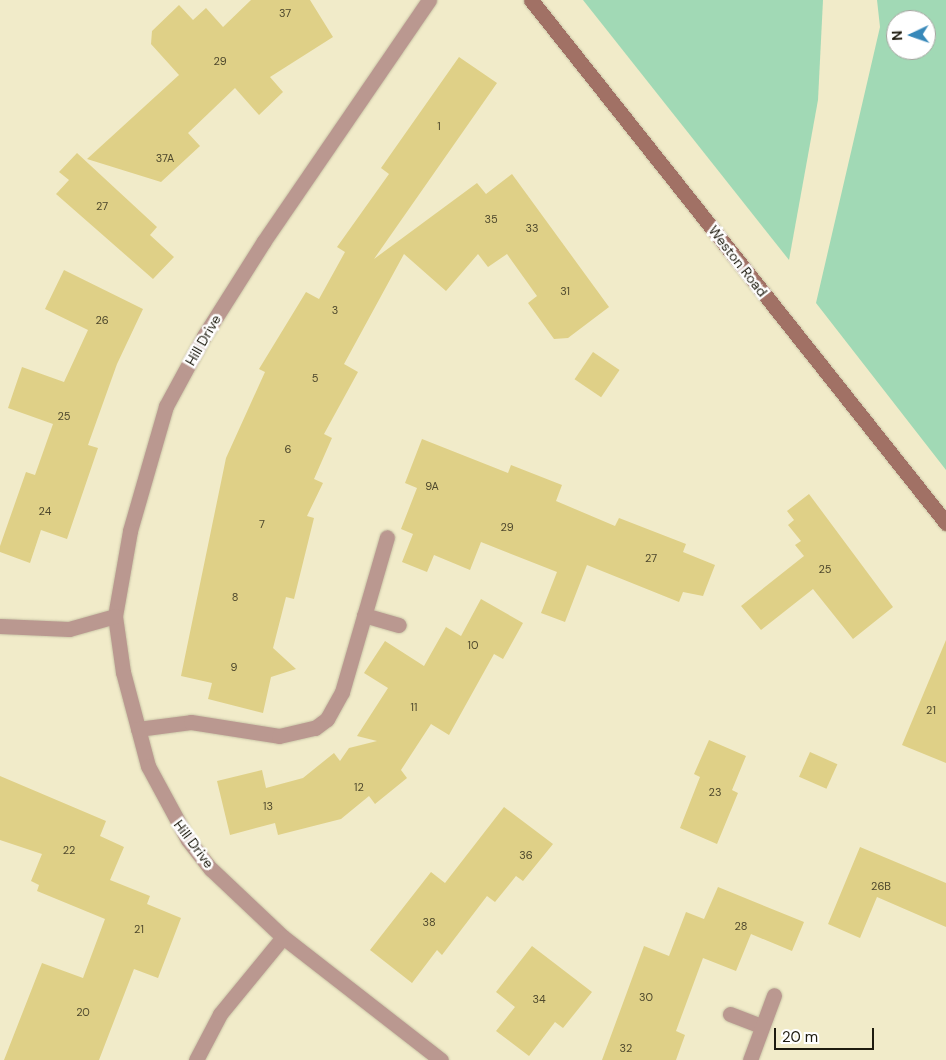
<!DOCTYPE html>
<html>
<head>
<meta charset="utf-8">
<style>
  body { margin:0 }
  #map { position:relative; width:946px; height:1060px; overflow:hidden; background:#f1ebc9; font-family:"DM Sans",sans-serif }
  div>[style] { position:absolute }
  .green>* { inset:0; background:#a1d9b5 }
  .building>* { inset:0; background:#dfd087; transform-origin:0 0 }
  .roads { filter:drop-shadow(0 0 1px #cbc6a8) drop-shadow(0 0 1px #cbc6a8) }
  .street>* { height:15px; margin:-7.5px; padding:0 7.5px; transform-origin:7.5px; border-radius:7.5px; background:#ba9890 }
  .secondary>* { height:15px; margin:-7.5px; padding:0 7.5px; transform-origin:7.5px; border-radius:7.5px; background:#a17165 }
  span { translate:-50% -50%; white-space:nowrap; text-align:center; line-height:1.15; -webkit-text-stroke:5px #fff; paint-order:stroke }
  .number-label { font-size:11px; color:#4e482d }
  .number-label span { -webkit-text-stroke-width:0 }
  .street-label { font-size:14px; color:#1e1b0f }
  .north { position:absolute; left:886px; top:10px; width:50px; height:50px; box-sizing:border-box; background:#fff; border:1px solid #a5a49f; border-radius:50%; rotate:267deg; font-size:14px; font-weight:700; line-height:20px; text-align:center; color:#1e1b0f }
  .north::after { content:''; display:block; margin:auto; width:18px; height:22px; background:#3788b9; clip-path:polygon(50% 0,100% 100%,50% 72%,0 100%) }
  .scale { position:absolute; left:774px; top:1028px; width:100px; height:22px; box-sizing:border-box; border:2px solid #1e1b0f; border-top:0; padding-left:6px; font-size:15px; line-height:18px; white-space:nowrap; color:#1e1b0f; -webkit-text-stroke:4px #fff; paint-order:stroke }
</style>
</head>
<body>
<div id="map">
  <div class="green">
    <i style="clip-path:polygon(583px 0,823px 0,818px 100px,789px 260px)"></i>
    <i style="clip-path:polygon(evenodd,877px 0,946px 0,946px 470px,816px 303px,880px 27px,877px 0,896px 20px,926px 20px,926px 50px,896px 50px,896px 20px)"></i>
  </div>
  <div class="building">
    <i style="clip-path:polygon(251px 0,310px 0,333px 37px,270px 77px,283px 92px,259px 115px,235px 88px,188px 133px,200px 146px,161px 182px,87px 159px,179px 75px,151px 44px,152px 31px,179px 5px,193px 20px,206px 8px,223px 27px)"></i>
    <i style="clip-path:polygon(459px 57px,497px 83px,374px 259px,477px 183px,486px 194px,512px 174px,609px 307px,568px 338px,554px 339px,528px 303px,537px 296px,507px 254px,488px 267px,478px 254px,446px 291px,404px 254px,344px 364px,358px 372px,324px 434px,332px 438px,314px 479px,323px 483px,307px 516px,314px 518px,294px 599px,286px 597px,273px 648px,296px 669px,271px 677px,263px 713px,208px 699px,212px 683px,181px 676px,226px 458px,265px 372px,259px 369px,306px 292px,319px 299px,345px 252px,337px 247px,389px 174px,381px 168px)"></i>
    <i style="clip-path:polygon(77px 153px,157px 227px,150px 235px,174px 257px,153px 279px,56px 194px,69px 180px,59px 172px)"></i>
    <i style="clip-path:polygon(64px 270px,143px 309px,117px 364px,88px 445px,98px 448px,67px 539px,41px 530px,30px 563px,0 552px,0 546px,26px 472px,35px 475px,53px 424px,8px 408px,22px 367px,64px 382px,88px 330px,45px 309px)"></i>
    <i style="left:593px;top:352px;width:32px;height:33px;rotate:34deg"></i>
    <i style="clip-path:polygon(422px 439px,508px 473px,511px 465px,562px 485px,556px 501px,615px 526px,619px 518px,686px 544px,683px 552px,715px 565px,703px 596px,683px 592px,679px 602px,587px 565px,565px 622px,541px 613px,557px 572px,481px 542px,470px 570px,434px 555px,427px 572px,402px 562px,413px 534px,401px 529px,417px 488px,405px 483px)"></i>
    <i style="clip-path:polygon(809px 494px,893px 607px,853px 639px,813px 589px,761px 630px,741px 606px,804px 556px,795px 545px,801px 541px,788px 525px,794px 520px,787px 511px)"></i>
    <i style="clip-path:polygon(481px 599px,523px 623px,503px 659px,494px 654px,449px 735px,431px 724px,401px 770px,407px 778px,375px 804px,369px 796px,341px 819px,278px 835px,275px 823px,230px 835px,217px 781px,262px 770px,266px 788px,303px 778px,334px 753px,340px 761px,349px 748px,377px 741px,357px 736px,388px 688px,364px 673px,385px 641px,424px 666px,446px 627px,461px 636px)"></i>
    <i style="clip-path:polygon(946px 640px,946px 763px,902px 745px)"></i>
    <i style="clip-path:polygon(709px 740px,746px 756px,732px 790px,738px 793px,717px 844px,680px 828px,700px 777px,694px 774px)"></i>
    <i style="left:810px;top:752px;width:30px;height:27px;rotate:24deg"></i>
    <i style="clip-path:polygon(0 776px,106px 821px,100px 836px,124px 847px,110px 880px,150px 896px,147px 904px,181px 918px,158px 978px,134px 969px,99px 1060px,4px 1060px,42px 963px,83px 978px,105px 919px,37px 891px,39px 885px,31px 881px,42px 854px,0 840px)"></i>
    <i style="clip-path:polygon(504px 807px,553px 844px,523px 881px,516px 876px,495px 902px,487px 896px,442px 955px,437px 950px,412px 983px,370px 950px,431px 872px,445px 883px)"></i>
    <i style="clip-path:polygon(860px 847px,946px 883px,946px 927px,877px 897px,860px 938px,828px 924px)"></i>
    <i style="clip-path:polygon(718px 887px,804px 922px,792px 951px,751px 934px,736px 971px,703px 958px,676px 1031px,685px 1035px,676px 1060px,602px 1060px,644px 946px,669px 956px,686px 912px,704px 919px)"></i>
    <i style="clip-path:polygon(532px 946px,592px 992px,563px 1028px,555px 1022px,529px 1056px,496px 1031px,515px 1007px,496px 992px)"></i>
  </div>
  <div class="roads">
    <div class="street">
      <i style="left:429px;top:0;width:292px;rotate:124.4deg"></i>
      <i style="left:264px;top:241px;width:112px;rotate:122.3deg"></i>
      <i style="left:204px;top:336px;width:80px;rotate:118.5deg"></i>
      <i style="left:166px;top:406px;width:130px;rotate:106.1deg"></i>
      <i style="left:130px;top:531px;width:86px;rotate:100deg"></i>
      <i style="left:115px;top:616px;width:57px;rotate:81.9deg"></i>
      <i style="left:123px;top:672px;width:97px;rotate:75.1deg"></i>
      <i style="left:148px;top:766px;width:84px;rotate:61.6deg"></i>
      <i style="left:188px;top:840px;width:37px;rotate:52deg"></i>
      <i style="left:211px;top:869px;width:99px;rotate:43.4deg"></i>
      <i style="left:283px;top:937px;width:200px;rotate:37.9deg"></i>
      <i style="left:364px;top:615px;width:36px;rotate:16deg"></i>
      <i style="left:0;top:626px;width:69px;rotate:2.5deg"></i>
      <i style="left:69px;top:629px;width:48px;rotate:-15.8deg"></i>
      <i style="left:138px;top:729px;width:53px;rotate:-7.5deg"></i>
      <i style="left:191px;top:722px;width:89px;rotate:9deg"></i>
      <i style="left:279px;top:736px;width:37px;rotate:-13deg"></i>
      <i style="left:315px;top:728px;width:15px;rotate:-37deg"></i>
      <i style="left:327px;top:719px;width:31px;rotate:-61deg"></i>
      <i style="left:342px;top:692px;width:161px;rotate:-73.8deg"></i>
      <i style="left:730px;top:1014px;width:34px;rotate:21deg"></i>
      <i style="left:196px;top:1060px;width:52px;rotate:-62.4deg"></i>
      <i style="left:220px;top:1014px;width:99px;rotate:-50.7deg"></i>
      <i style="left:750px;top:1060px;width:69px;rotate:-69.7deg"></i>
    </div>
    <div class="secondary">
      <i style="left:531px;top:0;width:668px;rotate:51.57deg"></i>
    </div>
  </div>
  <div class="number-label">
    <span style="left:285px;top:13px">37</span>
    <span style="left:220px;top:61px">29</span>
    <span style="left:439px;top:126px">1</span>
    <span style="left:165px;top:158px">37A</span>
    <span style="left:102px;top:206px">27</span>
    <span style="left:491px;top:219px">35</span>
    <span style="left:532px;top:228px">33</span>
    <span style="left:565px;top:291px">31</span>
    <span style="left:335px;top:310px">3</span>
    <span style="left:102px;top:320px">26</span>
    <span style="left:315px;top:378px">5</span>
    <span style="left:64px;top:416px">25</span>
    <span style="left:288px;top:449px">6</span>
    <span style="left:432px;top:486px">9A</span>
    <span style="left:45px;top:511px">24</span>
    <span style="left:262px;top:524px">7</span>
    <span style="left:507px;top:527px">29</span>
    <span style="left:651px;top:558px">27</span>
    <span style="left:825px;top:569px">25</span>
    <span style="left:235px;top:597px">8</span>
    <span style="left:473px;top:645px">10</span>
    <span style="left:234px;top:667px">9</span>
    <span style="left:414px;top:707px">11</span>
    <span style="left:931px;top:710px">21</span>
    <span style="left:359px;top:787px">12</span>
    <span style="left:715px;top:792px">23</span>
    <span style="left:268px;top:806px">13</span>
    <span style="left:69px;top:850px">22</span>
    <span style="left:526px;top:855px">36</span>
    <span style="left:881px;top:886px">26B</span>
    <span style="left:429px;top:922px">38</span>
    <span style="left:741px;top:926px">28</span>
    <span style="left:139px;top:929px">21</span>
    <span style="left:646px;top:997px">30</span>
    <span style="left:539px;top:999px">34</span>
    <span style="left:83px;top:1012px">20</span>
    <span style="left:626px;top:1048px">32</span>
  </div>
  <div class="street-label">
    <span style="left:738px;top:261px;rotate:52deg">Weston Road</span>
    <span style="left:203px;top:340px;rotate:-60deg">Hill Drive</span>
    <span style="left:194px;top:844px;rotate:53deg">Hill Drive</span>
  </div>
  <div class="north">N</div>
  <div class="scale">20 m</div>
</div>
</body>
</html>
